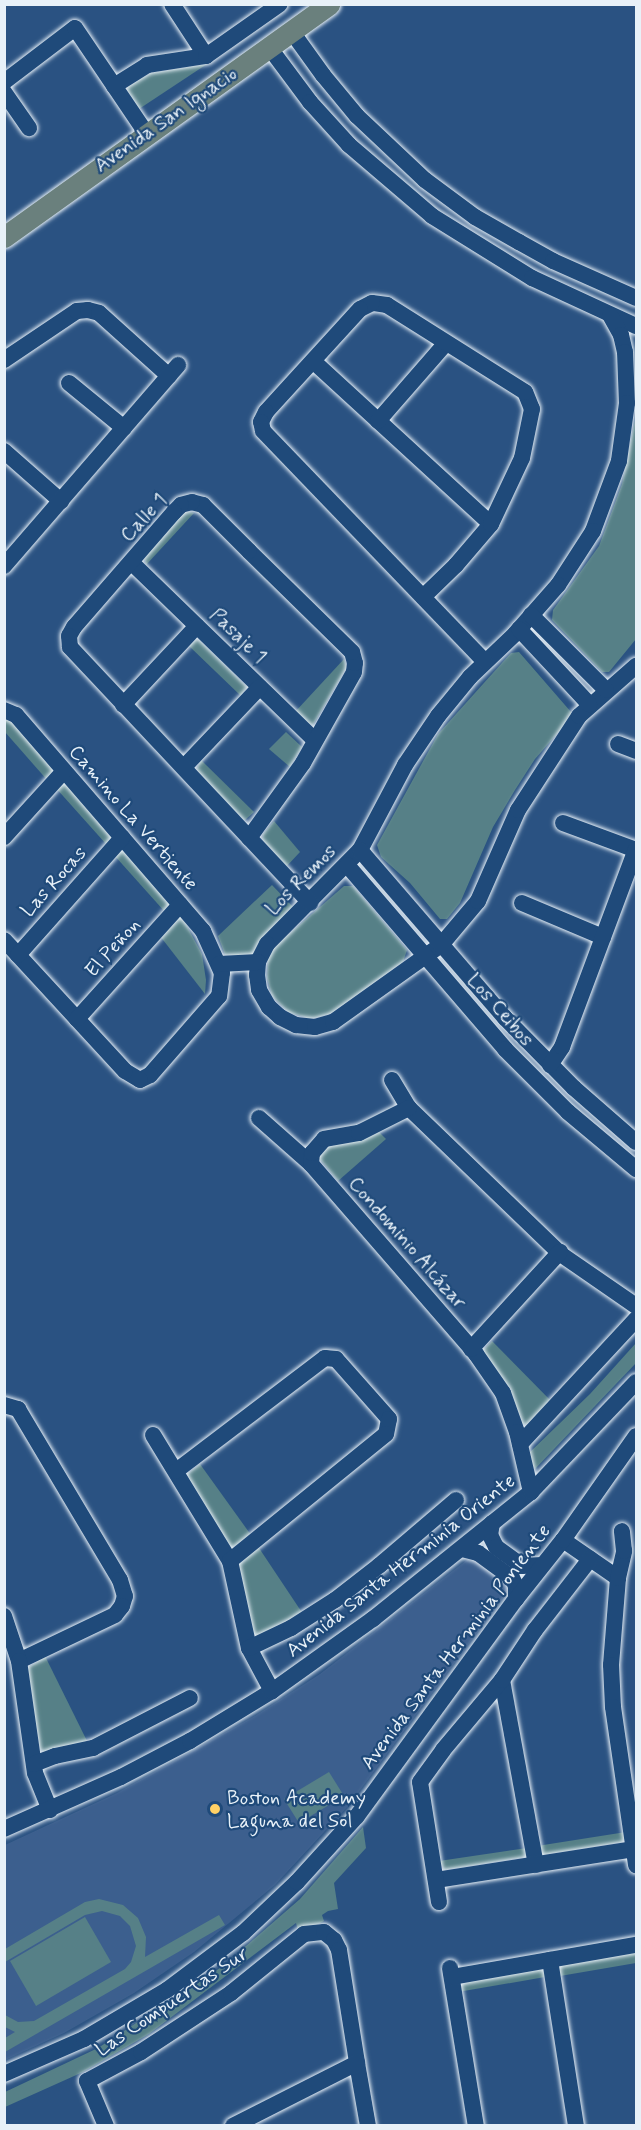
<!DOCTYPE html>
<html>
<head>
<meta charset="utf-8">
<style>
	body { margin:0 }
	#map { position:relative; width:641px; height:2130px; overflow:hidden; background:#2a5282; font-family:Mynerve,sans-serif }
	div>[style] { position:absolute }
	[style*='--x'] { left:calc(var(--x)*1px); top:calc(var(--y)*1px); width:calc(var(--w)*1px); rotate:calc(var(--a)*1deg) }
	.built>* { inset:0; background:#3c5f8e }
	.green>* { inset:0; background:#568087 }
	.roads { filter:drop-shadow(0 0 2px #e8f1f8) drop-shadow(0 0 2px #e8f1f8) }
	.minor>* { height:16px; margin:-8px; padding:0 8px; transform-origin:8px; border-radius:8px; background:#1f4a7a }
	.major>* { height:21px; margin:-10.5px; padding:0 10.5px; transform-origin:10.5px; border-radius:10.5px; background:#6a807d }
	.dots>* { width:16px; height:16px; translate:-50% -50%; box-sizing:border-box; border:3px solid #1f4a7a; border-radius:50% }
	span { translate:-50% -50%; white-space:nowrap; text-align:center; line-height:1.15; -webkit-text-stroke:4.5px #1f4a7a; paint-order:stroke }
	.street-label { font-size:20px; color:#e8f1f8 }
	.poi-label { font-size:20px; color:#e8f1f8 }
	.left { translate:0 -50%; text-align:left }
	.frame { position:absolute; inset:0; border:6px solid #e8f1f8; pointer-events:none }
</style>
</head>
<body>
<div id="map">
	<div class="built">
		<div style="clip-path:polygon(467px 1560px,475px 1561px,505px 1583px,508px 1589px,504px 1596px,349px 1805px,275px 1885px,194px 1952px,134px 1993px,64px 2033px,5px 2060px,5px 1845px,117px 1793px,255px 1716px,320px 1674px)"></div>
	</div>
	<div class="green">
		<div style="clip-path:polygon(207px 64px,139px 109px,127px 90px,128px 86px,151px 73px)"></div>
		<div style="clip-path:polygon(636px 415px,636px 639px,609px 672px,602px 672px,552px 620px,553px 610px,599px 546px,622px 484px)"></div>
		<div style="clip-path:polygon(185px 511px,194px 513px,146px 565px,144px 557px)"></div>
		<div style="clip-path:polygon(194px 639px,199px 640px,247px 687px,241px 696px,188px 645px)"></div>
		<div style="clip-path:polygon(519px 652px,571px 712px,571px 718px,535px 759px,515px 790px,493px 827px,460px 903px,447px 919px,440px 919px,410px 883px,381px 857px,377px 845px,438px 734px,511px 653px)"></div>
		<div style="clip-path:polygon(344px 659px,347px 667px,313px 725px,306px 724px,295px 712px)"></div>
		<div style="clip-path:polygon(4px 716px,9px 717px,54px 770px,48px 781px,5px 732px)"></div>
		<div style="clip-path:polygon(286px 732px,302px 747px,290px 767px,269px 749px)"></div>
		<div style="clip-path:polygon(201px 760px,254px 812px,245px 820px,241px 819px,196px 770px)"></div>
		<div style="clip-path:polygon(67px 780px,112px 839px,106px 844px,55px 787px)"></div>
		<div style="clip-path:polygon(274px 821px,300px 852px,285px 868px,262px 839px,263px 834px)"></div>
		<div style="clip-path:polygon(120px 848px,171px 902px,165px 912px,114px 855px)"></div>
		<div style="clip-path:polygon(272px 885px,294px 908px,252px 957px,225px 955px,218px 936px)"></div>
		<div style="clip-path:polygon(344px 886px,353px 886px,407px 950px,403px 962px,333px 1013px,311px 1019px,288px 1012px,272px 996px,267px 978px,268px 956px,274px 947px)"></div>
		<div style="clip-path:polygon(181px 915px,202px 954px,206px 980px,205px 994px,160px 936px)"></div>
		<div style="clip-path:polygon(379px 1132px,386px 1139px,338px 1181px,319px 1158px,323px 1147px)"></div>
		<div style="clip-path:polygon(492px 1341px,553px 1403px,530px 1425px,519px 1424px,483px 1350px)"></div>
		<div style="clip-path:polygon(636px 1343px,636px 1363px,535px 1469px,528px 1460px,528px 1454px,590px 1394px)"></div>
		<div style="clip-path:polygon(200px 1464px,251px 1535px,232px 1548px,224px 1546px,187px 1481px,187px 1474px)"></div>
		<div style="clip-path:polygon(257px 1545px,303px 1614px,256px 1638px,249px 1632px,235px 1562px)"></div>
		<div style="clip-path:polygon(45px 1656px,89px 1745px,44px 1752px,40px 1749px,26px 1669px)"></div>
		<div style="clip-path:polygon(329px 1772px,344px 1796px,299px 1823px,284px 1799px)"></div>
		<div style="clip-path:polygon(363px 1827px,366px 1848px,334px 1883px,338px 1909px,328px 1911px,322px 1915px,324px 1921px,299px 1934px,296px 1923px,149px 2034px,83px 2072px,5px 2107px,5px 2092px,98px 2048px,223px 1966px,300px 1899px)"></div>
		<div style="clip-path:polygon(626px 1832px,623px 1842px,542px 1855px,537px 1846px)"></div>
		<div style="clip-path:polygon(527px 1848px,525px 1857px,444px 1870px,439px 1861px)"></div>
		<div style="clip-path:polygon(99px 1899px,123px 1905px,138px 1918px,146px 1937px,145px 1957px,219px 1915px,225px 1925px,5px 2052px,5px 2038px,15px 2032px,5px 2027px,5px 2015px,18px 2022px,34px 2021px,125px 1969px,131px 1962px,136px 1946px,130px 1926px,120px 1916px,102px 1911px,85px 1915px,5px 1962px,5px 1949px,85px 1902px)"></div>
		<div style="clip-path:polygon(85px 1917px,111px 1962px,36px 2006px,10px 1961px)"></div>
		<div style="clip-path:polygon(636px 1952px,636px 1963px,560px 1976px,558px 1967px,564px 1963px)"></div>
		<div style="clip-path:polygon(540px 1967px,544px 1970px,545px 1977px,458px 1992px,462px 1979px)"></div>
	</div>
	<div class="roads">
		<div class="minor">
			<div style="--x:172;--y:4;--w:62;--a:56.8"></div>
			<div style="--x:292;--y:32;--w:53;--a:54.2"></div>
			<div style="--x:323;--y:75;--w:53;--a:50.3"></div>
			<div style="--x:357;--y:116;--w:93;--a:43.3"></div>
			<div style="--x:425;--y:180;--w:62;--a:36.5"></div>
			<div style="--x:475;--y:217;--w:51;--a:29.6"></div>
			<div style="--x:519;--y:242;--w:39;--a:29"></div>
			<div style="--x:553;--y:261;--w:91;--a:24"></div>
			<div style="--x:269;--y:47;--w:69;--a:53.3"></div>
			<div style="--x:310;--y:102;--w:58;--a:47.8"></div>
			<div style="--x:349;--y:145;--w:109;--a:40.5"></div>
			<div style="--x:432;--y:216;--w:118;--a:31.8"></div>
			<div style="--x:532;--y:278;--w:115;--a:24.8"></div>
			<div style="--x:4;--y:82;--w:89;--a:-37.3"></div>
			<div style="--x:75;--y:28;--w:127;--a:55.9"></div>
			<div style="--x:114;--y:86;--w:39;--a:-32"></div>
			<div style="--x:147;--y:65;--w:60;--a:-8.7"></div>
			<div style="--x:206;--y:56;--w:90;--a:-35.1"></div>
			<div style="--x:4;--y:92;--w:44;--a:55.2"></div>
			<div style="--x:610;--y:315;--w:23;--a:61"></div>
			<div style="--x:621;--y:335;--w:17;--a:77"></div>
			<div style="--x:625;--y:352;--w:51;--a:87.8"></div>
			<div style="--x:627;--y:403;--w:59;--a:97.9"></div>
			<div style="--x:619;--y:461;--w:75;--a:110.4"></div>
			<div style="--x:593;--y:531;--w:64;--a:122.9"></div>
			<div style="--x:558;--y:585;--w:65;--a:131.3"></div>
			<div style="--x:515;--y:634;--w:62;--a:136.3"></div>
			<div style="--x:470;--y:677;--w:50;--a:129.4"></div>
			<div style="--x:438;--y:716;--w:59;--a:124"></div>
			<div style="--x:405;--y:765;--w:96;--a:117.9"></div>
			<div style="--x:360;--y:850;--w:132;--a:134.7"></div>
			<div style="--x:267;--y:944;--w:20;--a:117"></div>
			<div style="--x:258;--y:962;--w:13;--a:94"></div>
			<div style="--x:257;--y:975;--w:15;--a:82"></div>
			<div style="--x:259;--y:990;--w:20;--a:60"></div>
			<div style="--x:269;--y:1007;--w:15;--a:42"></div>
			<div style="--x:280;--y:1017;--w:18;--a:27"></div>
			<div style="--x:296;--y:1025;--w:19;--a:6"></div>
			<div style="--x:315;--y:1027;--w:19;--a:-16"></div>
			<div style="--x:333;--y:1022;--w:133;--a:-35.5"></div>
			<div style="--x:441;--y:945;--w:57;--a:-49.9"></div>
			<div style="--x:478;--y:901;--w:99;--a:-66.3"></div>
			<div style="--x:518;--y:810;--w:112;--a:-57"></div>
			<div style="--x:579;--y:716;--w:76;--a:-41.3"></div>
			<div style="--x:4;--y:360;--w:88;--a:-33.9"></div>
			<div style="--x:77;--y:311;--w:11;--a:-5"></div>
			<div style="--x:88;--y:310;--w:11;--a:15"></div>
			<div style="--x:99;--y:313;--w:94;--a:42"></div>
			<div style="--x:313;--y:361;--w:241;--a:42.5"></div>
			<div style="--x:69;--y:383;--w:71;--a:39.3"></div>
			<div style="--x:378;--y:421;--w:103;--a:-48.9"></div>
			<div style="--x:4;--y:451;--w:76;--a:41.3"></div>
			<div style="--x:131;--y:562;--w:256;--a:44.1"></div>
			<div style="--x:4;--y:566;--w:266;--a:-49.1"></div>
			<div style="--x:423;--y:597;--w:46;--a:-44.1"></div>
			<div style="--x:456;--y:565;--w:54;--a:-49.5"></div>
			<div style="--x:491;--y:524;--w:73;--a:-64.8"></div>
			<div style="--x:522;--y:458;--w:50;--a:-78.5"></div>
			<div style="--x:532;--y:409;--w:18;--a:-112"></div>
			<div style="--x:525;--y:392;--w:163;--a:-147.8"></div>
			<div style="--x:387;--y:305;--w:15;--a:-172"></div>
			<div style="--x:372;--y:303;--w:13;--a:153"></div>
			<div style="--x:360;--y:309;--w:139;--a:132.4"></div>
			<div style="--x:266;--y:412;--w:11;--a:117"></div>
			<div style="--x:261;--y:422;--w:9;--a:77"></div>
			<div style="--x:263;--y:431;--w:320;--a:46.1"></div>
			<div style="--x:531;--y:615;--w:106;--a:45"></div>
			<div style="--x:519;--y:629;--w:103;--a:47"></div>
			<div style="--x:123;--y:705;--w:108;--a:-46.9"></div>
			<div style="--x:4;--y:710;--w:13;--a:23"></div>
			<div style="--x:16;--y:715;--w:286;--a:49.1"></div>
			<div style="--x:203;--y:931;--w:46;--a:65.7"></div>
			<div style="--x:222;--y:973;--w:23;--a:97"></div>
			<div style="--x:219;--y:996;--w:105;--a:131.1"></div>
			<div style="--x:150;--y:1075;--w:11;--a:153"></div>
			<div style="--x:140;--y:1080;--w:17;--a:-149"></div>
			<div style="--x:125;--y:1071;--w:178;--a:-132.7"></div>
			<div style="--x:618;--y:744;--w:19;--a:21"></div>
			<div style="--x:184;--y:767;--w:110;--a:-46.5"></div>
			<div style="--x:563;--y:823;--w:78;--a:20.3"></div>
			<div style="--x:4;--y:837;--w:89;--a:-47.7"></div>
			<div style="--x:249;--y:838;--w:92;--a:-54.2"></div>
			<div style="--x:303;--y:763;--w:104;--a:-60.7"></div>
			<div style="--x:354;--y:672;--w:9;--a:-84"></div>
			<div style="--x:355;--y:663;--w:11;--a:-105"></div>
			<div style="--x:352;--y:652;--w:144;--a:-135.6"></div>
			<div style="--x:249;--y:551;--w:65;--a:-135"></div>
			<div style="--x:203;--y:505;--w:11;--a:-165"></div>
			<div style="--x:192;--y:502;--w:11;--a:165"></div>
			<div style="--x:181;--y:505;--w:10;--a:135"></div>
			<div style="--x:174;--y:512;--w:152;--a:131"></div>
			<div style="--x:74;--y:627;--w:10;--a:119"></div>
			<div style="--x:69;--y:636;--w:11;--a:85"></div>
			<div style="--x:70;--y:647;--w:351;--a:46.8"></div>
			<div style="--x:360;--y:850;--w:222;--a:49.2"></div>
			<div style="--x:505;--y:1018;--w:98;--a:45.4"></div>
			<div style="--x:574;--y:1088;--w:82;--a:41.1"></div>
			<div style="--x:347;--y:865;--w:243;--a:49.3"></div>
			<div style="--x:505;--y:1049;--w:89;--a:45"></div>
			<div style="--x:568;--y:1112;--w:89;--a:40"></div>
			<div style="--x:522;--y:903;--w:88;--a:22.8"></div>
			<div style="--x:18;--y:955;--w:157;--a:-48.4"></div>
			<div style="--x:219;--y:964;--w:39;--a:-3"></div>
			<div style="--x:77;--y:1019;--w:154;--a:-47.9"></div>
			<div style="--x:550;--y:1065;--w:22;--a:-56"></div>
			<div style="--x:562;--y:1047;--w:211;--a:-69.5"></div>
			<div style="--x:392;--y:1080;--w:33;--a:59"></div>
			<div style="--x:409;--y:1108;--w:212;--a:43.9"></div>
			<div style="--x:562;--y:1255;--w:90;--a:34.6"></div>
			<div style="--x:259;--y:1118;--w:69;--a:41.5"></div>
			<div style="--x:311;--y:1164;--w:252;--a:49"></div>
			<div style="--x:476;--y:1354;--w:47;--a:55.3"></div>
			<div style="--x:503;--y:1393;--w:41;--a:70.3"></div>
			<div style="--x:517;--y:1432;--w:62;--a:76.9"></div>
			<div style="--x:311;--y:1164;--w:11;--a:-85"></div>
			<div style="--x:312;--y:1153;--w:18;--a:-49"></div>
			<div style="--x:324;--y:1139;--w:36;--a:-10"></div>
			<div style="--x:359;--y:1133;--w:56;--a:-26.6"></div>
			<div style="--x:471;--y:1349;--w:132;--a:-47.5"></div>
			<div style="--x:4;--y:1405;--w:15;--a:16"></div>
			<div style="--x:18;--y:1409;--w:199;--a:59.2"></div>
			<div style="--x:120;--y:1580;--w:17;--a:73"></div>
			<div style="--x:125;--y:1596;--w:10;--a:107"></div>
			<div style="--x:122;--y:1606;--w:11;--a:128"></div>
			<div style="--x:115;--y:1615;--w:106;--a:154.4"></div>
			<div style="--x:153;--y:1435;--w:148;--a:58.6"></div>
			<div style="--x:230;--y:1561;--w:89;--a:77.7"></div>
			<div style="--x:249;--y:1648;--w:49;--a:61.9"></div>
			<div style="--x:520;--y:1444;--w:171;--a:-47.1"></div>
			<div style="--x:176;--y:1471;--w:187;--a:-37.2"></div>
			<div style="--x:325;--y:1358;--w:11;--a:5"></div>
			<div style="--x:336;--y:1359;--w:80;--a:48.5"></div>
			<div style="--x:389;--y:1419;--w:15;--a:101"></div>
			<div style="--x:386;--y:1434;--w:201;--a:140.9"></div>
			<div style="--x:492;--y:1523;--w:12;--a:99"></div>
			<div style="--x:490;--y:1535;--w:13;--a:63"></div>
			<div style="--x:496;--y:1547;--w:32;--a:36"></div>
			<div style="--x:522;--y:1566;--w:20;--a:-3"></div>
			<div style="--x:563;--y:1540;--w:67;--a:34.6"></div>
			<div style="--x:618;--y:1578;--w:87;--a:94.6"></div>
			<div style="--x:611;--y:1665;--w:42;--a:87.3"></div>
			<div style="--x:613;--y:1707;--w:160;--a:81.7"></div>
			<div style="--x:462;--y:1549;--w:16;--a:14"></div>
			<div style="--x:478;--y:1553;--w:42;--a:36.3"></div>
			<div style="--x:512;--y:1578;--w:9;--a:63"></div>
			<div style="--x:516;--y:1586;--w:13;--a:90"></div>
			<div style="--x:618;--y:1578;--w:28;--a:-77"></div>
			<div style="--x:624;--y:1551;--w:20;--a:-96"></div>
			<div style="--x:4;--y:1616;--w:47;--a:71.6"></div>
			<div style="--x:19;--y:1661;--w:113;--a:81.9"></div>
			<div style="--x:35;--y:1773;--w:40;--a:68"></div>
			<div style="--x:249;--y:1648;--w:47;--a:-25.5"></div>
			<div style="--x:291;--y:1628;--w:52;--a:-32.5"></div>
			<div style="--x:335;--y:1600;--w:57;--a:-37.9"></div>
			<div style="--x:380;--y:1565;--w:100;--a:-40.5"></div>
			<div style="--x:502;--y:1680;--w:188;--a:79.6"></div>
			<div style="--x:34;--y:1764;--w:22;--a:-21"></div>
			<div style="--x:55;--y:1756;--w:39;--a:-12"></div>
			<div style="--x:93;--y:1748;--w:109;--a:-27.3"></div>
			<div style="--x:4;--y:1829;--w:128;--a:-24"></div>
			<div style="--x:121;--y:1777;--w:78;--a:-27.6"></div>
			<div style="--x:190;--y:1741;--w:96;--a:-31.4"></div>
			<div style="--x:272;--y:1691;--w:124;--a:-35.5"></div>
			<div style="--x:373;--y:1619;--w:203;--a:-38.8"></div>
			<div style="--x:531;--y:1492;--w:152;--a:-46.3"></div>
			<div style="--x:436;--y:1880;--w:199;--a:-8.9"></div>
			<div style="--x:439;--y:1902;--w:121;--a:-99"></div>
			<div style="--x:420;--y:1782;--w:39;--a:-54"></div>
			<div style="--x:443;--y:1750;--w:92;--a:-49.9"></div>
			<div style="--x:502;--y:1680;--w:60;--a:-56.6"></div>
			<div style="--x:535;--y:1630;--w:90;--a:-52.2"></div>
			<div style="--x:550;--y:1960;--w:168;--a:81.1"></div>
			<div style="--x:450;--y:1968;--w:160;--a:80.7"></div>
			<div style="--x:452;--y:1977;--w:187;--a:-9.9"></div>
			<div style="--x:357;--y:2063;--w:64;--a:80.1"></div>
			<div style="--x:4;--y:2074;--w:87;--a:-23.6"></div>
			<div style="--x:84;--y:2039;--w:96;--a:-30.6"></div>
			<div style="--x:167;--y:1990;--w:95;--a:-36.9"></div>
			<div style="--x:243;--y:1933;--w:74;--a:-43.4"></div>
			<div style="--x:297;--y:1882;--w:89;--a:-47.7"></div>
			<div style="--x:357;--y:1816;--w:269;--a:-53.8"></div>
			<div style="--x:516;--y:1599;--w:75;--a:-51.5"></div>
			<div style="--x:563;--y:1540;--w:127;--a:-54.9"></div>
			<div style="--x:106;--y:2126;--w:49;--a:-112.9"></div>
			<div style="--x:87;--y:2081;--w:61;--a:-28.2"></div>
			<div style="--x:141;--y:2052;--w:108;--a:-33.2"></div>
			<div style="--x:231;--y:1993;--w:94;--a:-38.9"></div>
			<div style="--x:304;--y:1934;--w:20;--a:-6"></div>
			<div style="--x:324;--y:1932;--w:13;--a:39"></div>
			<div style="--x:334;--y:1940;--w:11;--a:63"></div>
			<div style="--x:339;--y:1950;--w:114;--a:80.9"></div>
			<div style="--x:357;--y:2063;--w:139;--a:153.1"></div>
		</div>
		<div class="major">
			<div style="--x:4;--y:237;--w:400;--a:-35.6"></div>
		</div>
	</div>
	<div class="dots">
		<div style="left:215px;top:1809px;background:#ffd166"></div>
	</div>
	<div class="street-label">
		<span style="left:166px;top:120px;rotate:-35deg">Avenida San Ignacio</span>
		<span style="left:144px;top:518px;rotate:-47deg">Calle 1</span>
		<span style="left:238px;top:636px;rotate:44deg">Pasaje 1</span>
		<span style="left:133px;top:818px;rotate:49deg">Camino La Vertiente</span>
		<span style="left:301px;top:880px;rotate:-45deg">Los Remos</span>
		<span style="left:54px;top:882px;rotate:-48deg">Las Rocas</span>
		<span style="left:113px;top:948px;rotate:-48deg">El Peñon</span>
		<span style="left:500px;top:1010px;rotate:49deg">Los Ceibos</span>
		<span style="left:407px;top:1243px;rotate:49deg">Condominio Alcázar</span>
		<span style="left:401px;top:1566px;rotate:-38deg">Avenida Santa Herminia Oriente</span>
		<span style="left:456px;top:1647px;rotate:-53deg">Avenida Santa Herminia Poniente</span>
		<span style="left:172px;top:2002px;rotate:-34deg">Las Compuertas Sur</span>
	</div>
	<div class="poi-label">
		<span class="left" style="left:227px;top:1810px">Boston Academy<br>Laguna del Sol</span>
	</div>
	<div class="frame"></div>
</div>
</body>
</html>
